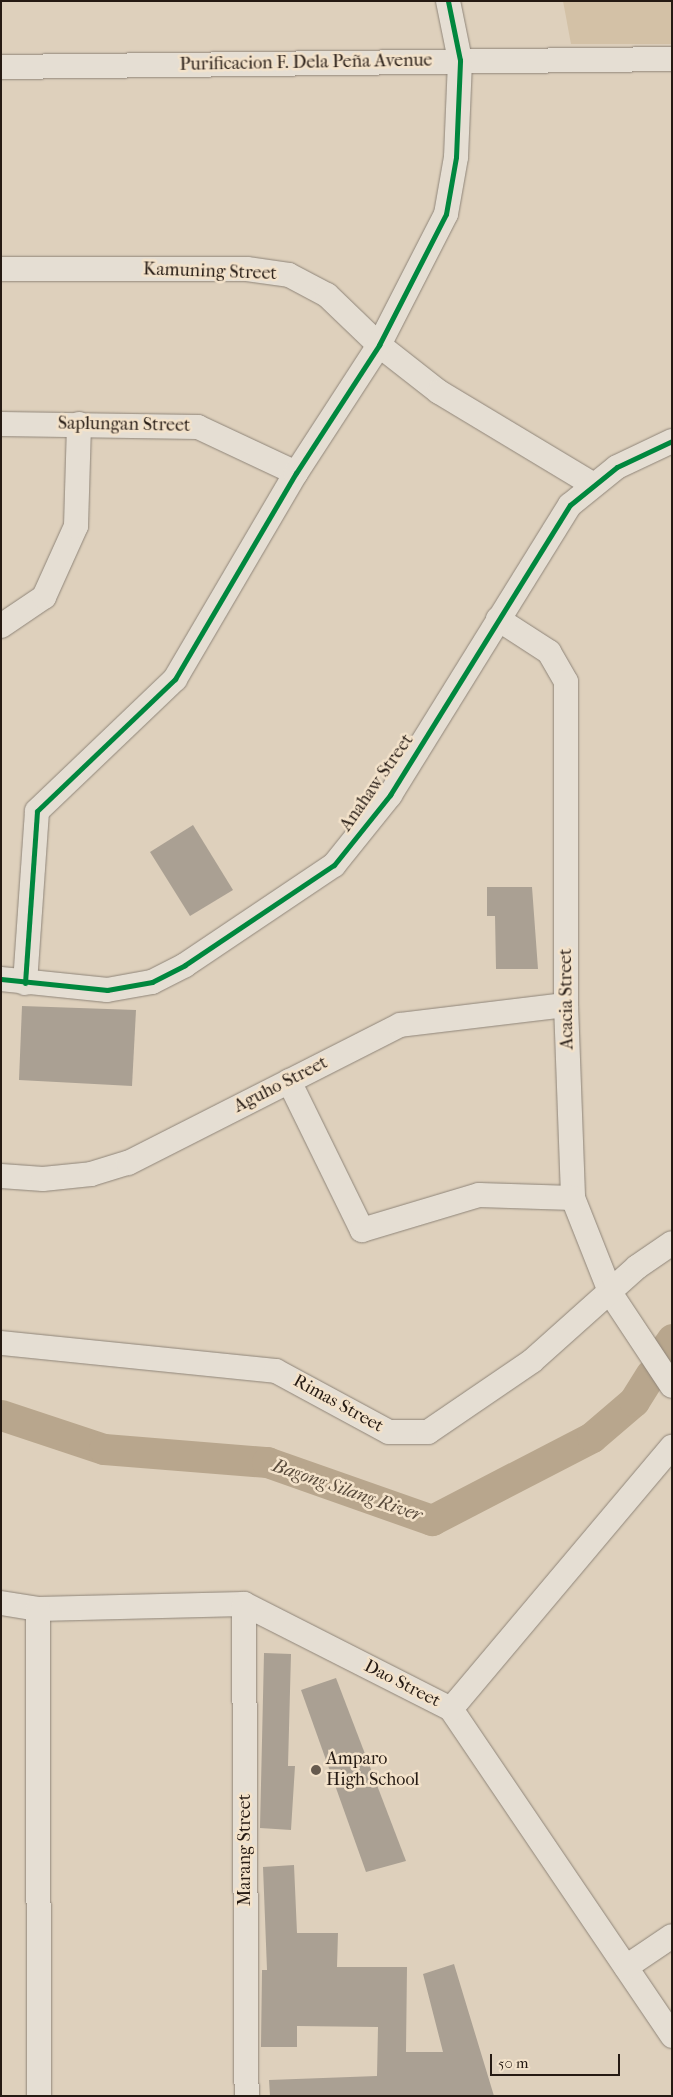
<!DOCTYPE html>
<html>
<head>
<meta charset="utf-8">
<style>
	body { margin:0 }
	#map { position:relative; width:673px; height:2097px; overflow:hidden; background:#ded0bc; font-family:"IM FELL French Canon",serif }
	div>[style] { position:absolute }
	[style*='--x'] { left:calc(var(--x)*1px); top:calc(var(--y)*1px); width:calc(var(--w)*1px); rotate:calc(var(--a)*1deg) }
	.green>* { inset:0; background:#d3c1a6 }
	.river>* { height:31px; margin:-15.5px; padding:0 15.5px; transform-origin:15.5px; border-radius:15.5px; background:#b8a68d }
	.building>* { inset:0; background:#aaa093 }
	.roads { filter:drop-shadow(0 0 1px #8f8579) drop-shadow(0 0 1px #8f8579) }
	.minor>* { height:24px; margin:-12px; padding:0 12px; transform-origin:12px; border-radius:12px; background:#e5ded3 }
	.cycleway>* { height:5px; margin:-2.5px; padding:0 2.5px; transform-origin:2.5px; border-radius:2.5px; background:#00873e }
	.dots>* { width:14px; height:14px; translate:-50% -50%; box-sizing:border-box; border:2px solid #f3e2ca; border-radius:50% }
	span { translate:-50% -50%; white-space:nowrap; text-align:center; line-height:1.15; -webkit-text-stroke:5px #f3e2ca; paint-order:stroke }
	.street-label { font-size:18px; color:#251a13 }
	.poi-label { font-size:18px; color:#251a13 }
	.left { translate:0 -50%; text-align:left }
	.water-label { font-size:19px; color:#594b3c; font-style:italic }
	.frame { position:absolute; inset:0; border:2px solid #251a13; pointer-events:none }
	.scale { position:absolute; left:490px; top:2054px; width:130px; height:22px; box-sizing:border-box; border:2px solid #251a13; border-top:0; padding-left:6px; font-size:15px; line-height:18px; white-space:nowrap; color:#251a13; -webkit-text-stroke:4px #f3e2ca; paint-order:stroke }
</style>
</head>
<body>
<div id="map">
	<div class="green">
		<div style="clip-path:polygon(563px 1px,672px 1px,672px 44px,571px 44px)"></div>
	</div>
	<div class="river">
		<div style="--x:663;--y:1352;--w:16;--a:-55"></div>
		<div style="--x:1;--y:1415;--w:108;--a:18.3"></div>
		<div style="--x:104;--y:1449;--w:164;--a:4.6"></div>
		<div style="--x:267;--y:1462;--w:175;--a:19.4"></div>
		<div style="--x:432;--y:1520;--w:180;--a:-27.4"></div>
		<div style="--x:592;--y:1437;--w:55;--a:-40.6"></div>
		<div style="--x:634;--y:1401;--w:31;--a:-58"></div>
	</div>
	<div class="building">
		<div style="clip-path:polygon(193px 825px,233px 890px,190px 916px,150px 852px)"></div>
		<div style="clip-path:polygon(487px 887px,532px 887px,538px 969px,496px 969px,495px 916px,487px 916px)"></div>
		<div style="clip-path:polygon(22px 1006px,136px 1010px,132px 1086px,19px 1080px)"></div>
		<div style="clip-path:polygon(264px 1653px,291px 1654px,288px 1766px,295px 1766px,291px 1830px,260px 1828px)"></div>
		<div style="clip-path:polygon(336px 1678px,406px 1861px,366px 1872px,301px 1690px)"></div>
		<div style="clip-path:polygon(294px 1865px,297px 1933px,338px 1933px,337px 1967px,407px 1967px,406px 2052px,443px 2052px,423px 1974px,454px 1964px,494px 2096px,270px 2096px,269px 2080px,377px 2076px,378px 2027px,297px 2026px,297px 2047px,261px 2047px,262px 1970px,267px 1970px,263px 1867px)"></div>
	</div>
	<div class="roads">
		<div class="minor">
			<div style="--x:1;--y:67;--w:671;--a:-0.68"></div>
			<div style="--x:1;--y:269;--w:246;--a:0"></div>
			<div style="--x:247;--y:269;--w:42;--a:8.1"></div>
			<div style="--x:289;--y:275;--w:43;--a:27.8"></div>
			<div style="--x:327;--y:295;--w:72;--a:43.9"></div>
			<div style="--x:379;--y:345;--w:76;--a:38.1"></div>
			<div style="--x:439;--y:392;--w:179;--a:31"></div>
			<div style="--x:1;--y:424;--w:197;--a:0.9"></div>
			<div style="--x:198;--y:427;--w:108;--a:25.1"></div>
			<div style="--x:498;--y:619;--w:61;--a:32.9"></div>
			<div style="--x:549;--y:652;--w:34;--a:60"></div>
			<div style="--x:566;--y:682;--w:323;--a:90"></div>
			<div style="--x:566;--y:1005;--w:193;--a:87.9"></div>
			<div style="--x:573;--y:1198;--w:103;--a:68.4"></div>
			<div style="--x:611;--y:1294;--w:110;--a:56.5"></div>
			<div style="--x:1;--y:626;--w:52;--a:-34"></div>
			<div style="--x:44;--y:597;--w:78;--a:-65.7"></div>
			<div style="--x:76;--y:526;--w:102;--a:-88.3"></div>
			<div style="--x:1;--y:979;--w:107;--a:5.9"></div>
			<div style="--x:107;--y:990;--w:46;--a:-10.1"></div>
			<div style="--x:152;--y:982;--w:37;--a:-27"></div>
			<div style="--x:185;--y:965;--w:179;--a:-33.9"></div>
			<div style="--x:334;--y:865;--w:90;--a:-51.3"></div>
			<div style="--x:390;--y:795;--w:341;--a:-58.2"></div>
			<div style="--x:570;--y:505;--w:60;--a:-39"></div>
			<div style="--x:617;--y:467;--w:61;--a:-25.3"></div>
			<div style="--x:25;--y:983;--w:172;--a:-86"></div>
			<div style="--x:37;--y:811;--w:191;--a:-43.7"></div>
			<div style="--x:175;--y:679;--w:239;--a:-59.6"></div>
			<div style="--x:296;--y:473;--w:153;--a:-57"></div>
			<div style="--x:379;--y:345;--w:147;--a:-62.9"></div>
			<div style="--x:446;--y:214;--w:58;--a:-80"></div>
			<div style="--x:456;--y:157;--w:97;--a:-87.6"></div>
			<div style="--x:460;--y:60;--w:60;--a:-101.5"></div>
			<div style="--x:289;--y:1081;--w:166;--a:63.9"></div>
			<div style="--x:362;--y:1230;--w:122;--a:-16.7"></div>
			<div style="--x:479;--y:1195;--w:94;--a:1.8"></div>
			<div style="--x:1;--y:1176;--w:42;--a:4.1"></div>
			<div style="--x:43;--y:1179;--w:48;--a:-5.9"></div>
			<div style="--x:91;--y:1174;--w:39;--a:-17"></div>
			<div style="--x:128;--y:1163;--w:305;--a:-26.9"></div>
			<div style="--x:400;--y:1025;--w:167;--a:-6.9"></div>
			<div style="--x:1;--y:1343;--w:276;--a:5.8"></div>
			<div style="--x:276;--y:1371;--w:128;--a:28.4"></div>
			<div style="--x:389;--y:1432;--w:39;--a:0"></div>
			<div style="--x:428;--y:1432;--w:126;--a:-34.3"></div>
			<div style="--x:532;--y:1361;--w:141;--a:-41.8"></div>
			<div style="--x:637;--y:1267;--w:42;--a:-34.4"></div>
			<div style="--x:1;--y:1603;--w:37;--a:9"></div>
			<div style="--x:38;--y:1609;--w:206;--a:-1.4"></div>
			<div style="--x:244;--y:1604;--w:232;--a:26.9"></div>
			<div style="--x:451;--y:1709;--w:395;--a:55.9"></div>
			<div style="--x:244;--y:1604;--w:492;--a:89.7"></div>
			<div style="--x:38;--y:1609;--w:487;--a:89.9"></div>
			<div style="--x:451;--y:1709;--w:343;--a:-49.9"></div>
			<div style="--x:626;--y:1967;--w:55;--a:-34"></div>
		</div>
	</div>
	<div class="cycleway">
		<div style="--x:1;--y:979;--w:107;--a:5.9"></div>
		<div style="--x:107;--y:990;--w:46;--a:-10.1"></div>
		<div style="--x:152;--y:982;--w:37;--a:-27"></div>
		<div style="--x:185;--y:965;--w:179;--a:-33.9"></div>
		<div style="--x:334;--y:865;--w:90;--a:-51.3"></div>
		<div style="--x:390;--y:795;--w:341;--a:-58.2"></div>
		<div style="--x:570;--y:505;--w:60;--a:-39"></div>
		<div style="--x:617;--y:467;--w:61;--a:-25.3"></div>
		<div style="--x:25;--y:983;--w:172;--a:-86"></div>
		<div style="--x:37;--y:811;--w:191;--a:-43.7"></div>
		<div style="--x:175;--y:679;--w:239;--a:-59.6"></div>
		<div style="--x:296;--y:473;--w:153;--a:-57"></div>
		<div style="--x:379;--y:345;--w:147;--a:-62.9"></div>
		<div style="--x:446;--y:214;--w:58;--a:-80"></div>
		<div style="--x:456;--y:157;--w:97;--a:-87.6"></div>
		<div style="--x:460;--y:60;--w:60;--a:-101.5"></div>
	</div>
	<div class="dots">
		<div style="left:316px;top:1770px;background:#665a4e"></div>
	</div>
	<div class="street-label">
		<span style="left:306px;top:63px;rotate:-1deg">Purificacion F. Dela Peña Avenue</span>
		<span style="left:210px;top:272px;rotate:2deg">Kamuning Street</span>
		<span style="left:124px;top:425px;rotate:1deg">Saplungan Street</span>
		<span style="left:377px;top:783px;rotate:-55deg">Anahaw Street</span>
		<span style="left:567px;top:999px;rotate:-91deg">Acacia Street</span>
		<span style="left:281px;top:1085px;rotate:-27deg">Aguho Street</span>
		<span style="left:338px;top:1404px;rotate:29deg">Rimas Street</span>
		<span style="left:402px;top:1684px;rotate:27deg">Dao Street</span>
		<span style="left:245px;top:1850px;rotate:-90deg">Marang Street</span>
	</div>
	<div class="poi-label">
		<span class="left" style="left:326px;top:1770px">Amparo<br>High School</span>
	</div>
	<div class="water-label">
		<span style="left:347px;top:1491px;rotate:19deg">Bagong Silang River</span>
	</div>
	<div class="frame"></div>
	<div class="scale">50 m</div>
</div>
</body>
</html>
